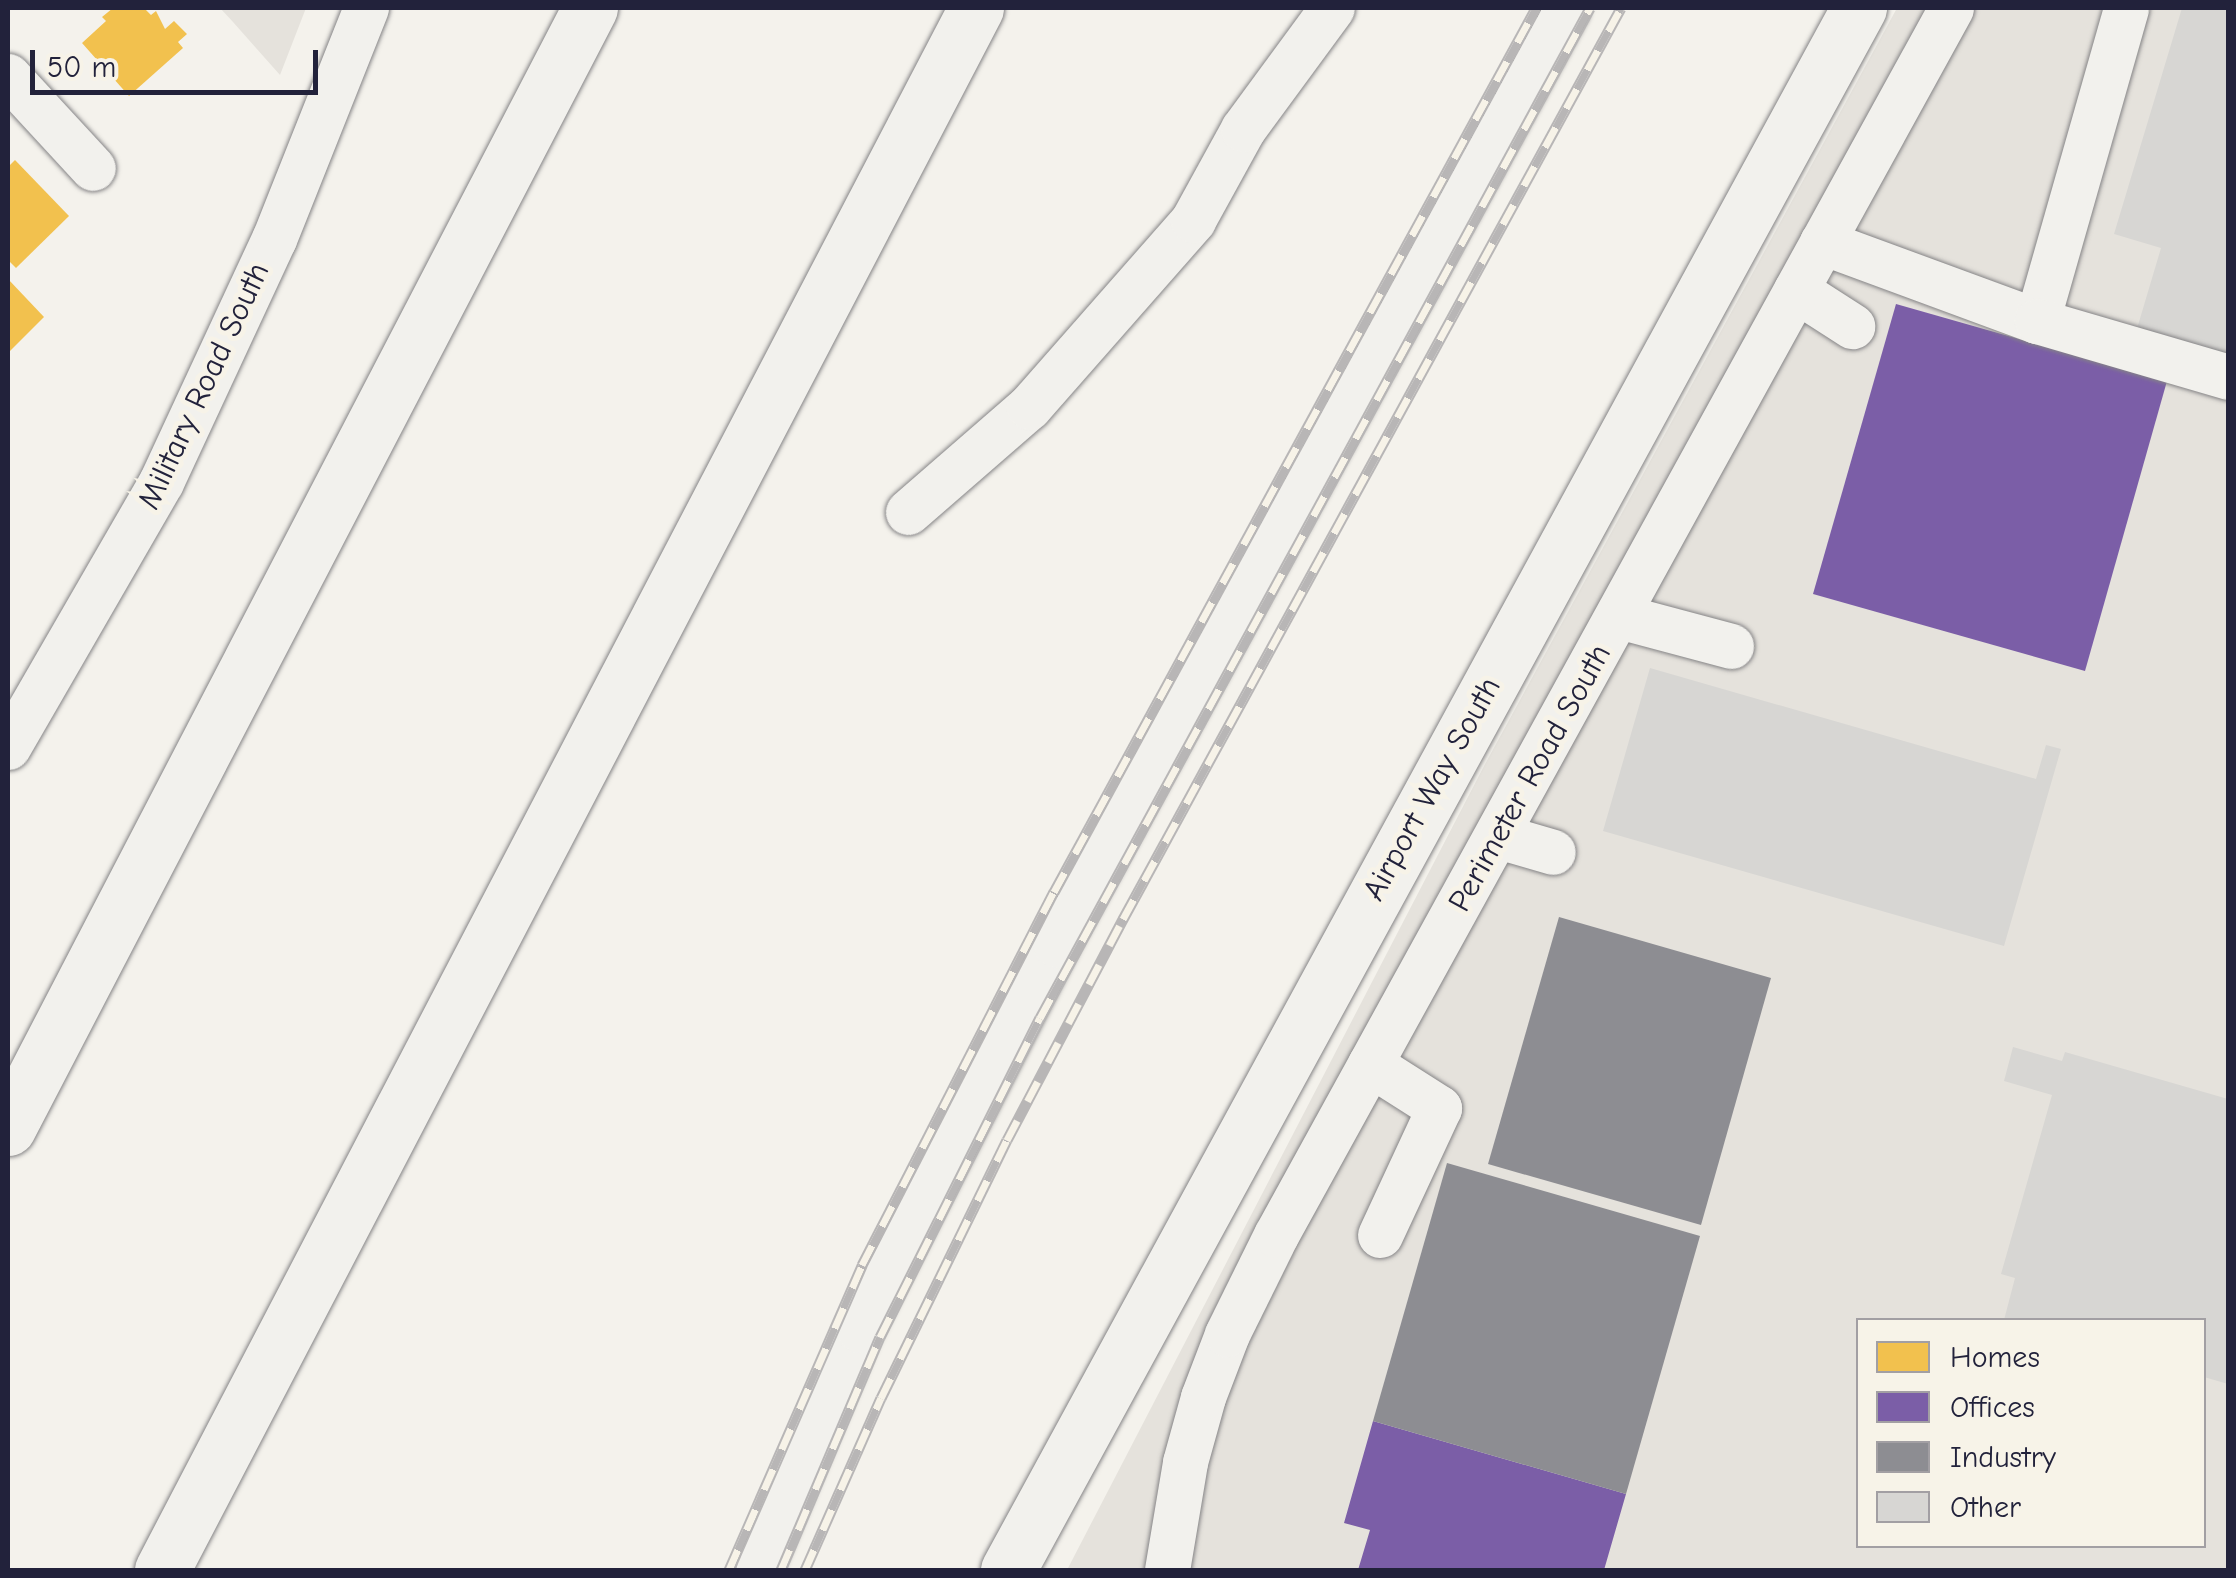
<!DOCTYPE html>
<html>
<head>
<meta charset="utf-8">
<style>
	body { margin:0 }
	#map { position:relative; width:2236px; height:1578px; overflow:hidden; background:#f4f2ec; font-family:"Comic Neue",sans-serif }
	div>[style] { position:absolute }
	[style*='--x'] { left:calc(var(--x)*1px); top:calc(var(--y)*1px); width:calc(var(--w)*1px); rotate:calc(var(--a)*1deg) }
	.built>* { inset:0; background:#e5e2dc }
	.homes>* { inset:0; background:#f2c14e }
	.offices>* { inset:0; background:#7b5ea7 }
	.industry>* { inset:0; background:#8d8d92 }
	.building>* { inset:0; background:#d7d6d3 }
	.roads { filter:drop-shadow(0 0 2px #858486) drop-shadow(0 0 2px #858486) }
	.minor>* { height:45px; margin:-22.5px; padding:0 22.5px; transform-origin:22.5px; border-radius:22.5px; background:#f2f1ed }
	.major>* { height:55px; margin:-27.5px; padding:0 27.5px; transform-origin:27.5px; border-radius:27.5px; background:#f2f1ed }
	.highway>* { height:55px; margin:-27.5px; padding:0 27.5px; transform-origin:27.5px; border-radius:27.5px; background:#f2f1ed }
	.rail>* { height:11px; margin-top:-5.5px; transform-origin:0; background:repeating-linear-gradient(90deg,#f7f3e8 0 22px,#b8b6b6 0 44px); box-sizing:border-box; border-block:2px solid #b8b6b6 }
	span { translate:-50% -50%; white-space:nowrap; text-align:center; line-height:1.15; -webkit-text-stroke:10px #f7f3e8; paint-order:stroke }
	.street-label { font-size:32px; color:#22223b }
	.frame { position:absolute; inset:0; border:10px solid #22223b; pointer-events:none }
	.legend { position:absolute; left:1856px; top:1318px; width:350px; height:230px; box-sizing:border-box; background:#f7f3e8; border:2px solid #a29fa3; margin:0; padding:12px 18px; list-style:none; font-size:30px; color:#22223b }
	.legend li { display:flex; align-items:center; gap:20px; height:50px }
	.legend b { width:50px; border:2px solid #a29fa3 }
	.scale { position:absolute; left:30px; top:50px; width:288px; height:45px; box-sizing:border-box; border:5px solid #22223b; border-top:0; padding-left:12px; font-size:30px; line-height:35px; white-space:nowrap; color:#22223b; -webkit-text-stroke:8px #f7f3e8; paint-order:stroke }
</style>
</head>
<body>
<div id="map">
	<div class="built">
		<div style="clip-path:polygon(220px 8px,306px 8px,280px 75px,233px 22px)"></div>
		<div style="clip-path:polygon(evenodd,1897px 8px,2228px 8px,2228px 1570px,1067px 1570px,1484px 766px,1897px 8px,1858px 1320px,2204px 1320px,2204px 1546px,1858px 1546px,1858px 1320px)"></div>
	</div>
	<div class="homes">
		<div style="clip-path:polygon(113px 8px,144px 8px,151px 15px,156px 11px,165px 29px,174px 21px,187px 34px,178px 42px,183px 48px,129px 96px,82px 43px,106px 21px,102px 17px)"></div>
		<div style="clip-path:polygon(15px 160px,69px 216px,16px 268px,8px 260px,8px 167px)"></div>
		<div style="clip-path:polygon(8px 279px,44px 317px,8px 353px)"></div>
	</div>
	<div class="offices">
		<div style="clip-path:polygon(1896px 304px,2167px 381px,2085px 671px,1813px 594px)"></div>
		<div style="clip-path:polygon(1373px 1421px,1626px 1494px,1604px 1570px,1358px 1570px,1370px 1530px,1344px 1523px)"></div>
	</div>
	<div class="industry">
		<div style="clip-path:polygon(1559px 917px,1771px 978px,1701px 1225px,1488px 1164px)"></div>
		<div style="clip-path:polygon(1447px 1163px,1700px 1236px,1626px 1494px,1373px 1421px)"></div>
	</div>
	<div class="building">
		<div style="clip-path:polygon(2182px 8px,2228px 8px,2228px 360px,2136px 332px,2161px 248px,2114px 234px)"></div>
		<div style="clip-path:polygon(1650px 668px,2036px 779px,2046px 745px,2061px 749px,2004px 946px,1603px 831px)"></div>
		<div style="clip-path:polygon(2013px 1047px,2062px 1061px,2065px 1052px,2228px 1099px,2228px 1384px,2204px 1377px,2204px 1320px,2004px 1320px,2015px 1278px,2001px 1274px,2052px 1095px,2004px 1081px)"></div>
	</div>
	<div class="roads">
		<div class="minor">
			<div style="--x:8;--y:76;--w:125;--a:47.3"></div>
			<div style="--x:1822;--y:242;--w:229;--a:20.2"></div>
			<div style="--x:2037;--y:321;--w:325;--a:-74.1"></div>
			<div style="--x:1796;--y:290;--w:67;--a:32.7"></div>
			<div style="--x:2037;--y:321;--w:199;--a:16.3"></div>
			<div style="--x:908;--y:512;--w:160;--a:-41"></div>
			<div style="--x:1029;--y:407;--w:249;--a:-48.7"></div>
			<div style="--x:1193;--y:220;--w:104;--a:-61.2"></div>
			<div style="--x:1243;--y:129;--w:150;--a:-53.7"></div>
			<div style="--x:1619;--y:616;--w:116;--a:15"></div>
			<div style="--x:8;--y:747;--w:306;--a:-60"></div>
			<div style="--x:161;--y:482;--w:268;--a:-65.1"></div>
			<div style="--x:274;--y:239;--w:249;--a:-68.3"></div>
			<div style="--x:1498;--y:836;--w:57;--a:16.2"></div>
			<div style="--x:1370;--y:1064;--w:82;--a:32.5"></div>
			<div style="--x:1439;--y:1108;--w:140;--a:114.9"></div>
			<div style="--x:758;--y:1570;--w:260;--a:-67.2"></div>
			<div style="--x:859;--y:1330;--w:432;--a:-62.9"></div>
			<div style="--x:1056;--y:945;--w:1067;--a:-61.39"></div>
			<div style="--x:1167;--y:1570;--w:109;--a:-80.5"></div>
			<div style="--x:1185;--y:1462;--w:67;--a:-74.5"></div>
			<div style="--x:1203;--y:1397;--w:67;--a:-69.1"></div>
			<div style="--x:1227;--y:1334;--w:110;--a:-63.7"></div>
			<div style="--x:1276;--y:1235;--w:1400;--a:-61.18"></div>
		</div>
		<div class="major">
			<div style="--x:1008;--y:1570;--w:1779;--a:-61.42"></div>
		</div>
		<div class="highway">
			<div style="--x:8;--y:1128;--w:1262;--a:-62.54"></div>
			<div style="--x:162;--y:1570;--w:1761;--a:-62.47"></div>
		</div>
	</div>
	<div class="rail">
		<div style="--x:729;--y:1570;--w:333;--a:-66.4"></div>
		<div style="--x:862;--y:1265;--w:420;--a:-62.8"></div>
		<div style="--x:1054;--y:892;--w:1007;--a:-61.4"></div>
		<div style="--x:781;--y:1570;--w:253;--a:-67"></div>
		<div style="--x:880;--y:1337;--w:357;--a:-63.4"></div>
		<div style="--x:1040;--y:1018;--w:1150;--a:-61.43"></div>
		<div style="--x:805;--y:1570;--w:188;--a:-66.2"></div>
		<div style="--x:881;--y:1398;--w:287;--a:-64"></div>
		<div style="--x:1007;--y:1140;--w:250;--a:-62.3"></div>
		<div style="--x:1123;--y:919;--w:1038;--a:-61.34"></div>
	</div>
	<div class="street-label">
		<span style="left:204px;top:386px;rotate:-65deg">Military Road South</span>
		<span style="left:1530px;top:778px;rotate:-61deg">Perimeter Road South</span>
		<span style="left:1432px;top:789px;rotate:-61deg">Airport Way South</span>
	</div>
	<div class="frame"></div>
	<ul class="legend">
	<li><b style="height:28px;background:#f2c14e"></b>Homes</li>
	<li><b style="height:28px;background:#7b5ea7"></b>Offices</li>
	<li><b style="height:28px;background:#8d8d92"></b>Industry</li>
	<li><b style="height:28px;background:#d7d6d3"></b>Other</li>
	</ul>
	<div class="scale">50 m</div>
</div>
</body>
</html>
